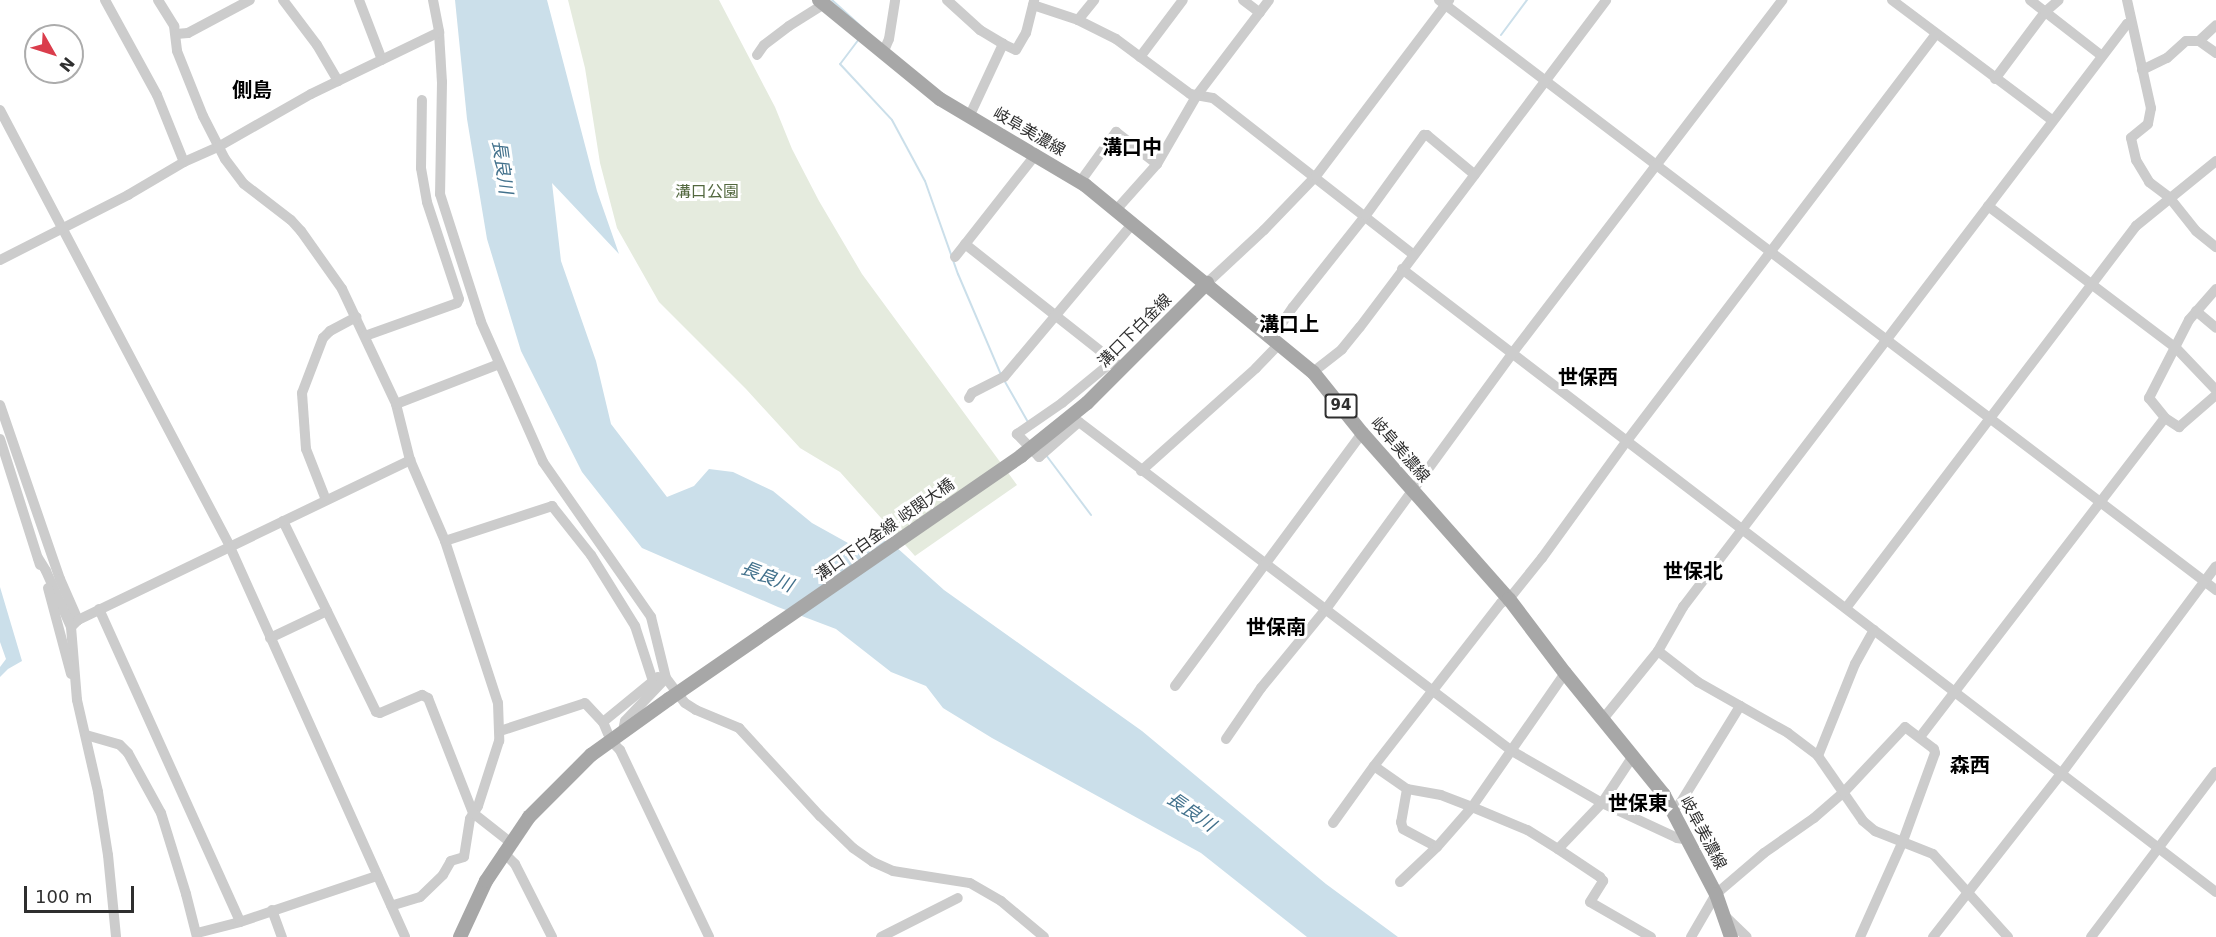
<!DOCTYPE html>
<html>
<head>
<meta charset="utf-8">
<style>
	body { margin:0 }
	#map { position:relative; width:2216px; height:937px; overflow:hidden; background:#fff; font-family:"DejaVu Sans","Noto Sans JP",sans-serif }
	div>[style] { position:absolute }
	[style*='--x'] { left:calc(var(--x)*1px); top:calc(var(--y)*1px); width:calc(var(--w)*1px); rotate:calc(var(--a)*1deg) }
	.green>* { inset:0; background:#e5ebde }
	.water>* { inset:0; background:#cbdfea }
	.stream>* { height:2px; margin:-1px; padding:0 1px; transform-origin:1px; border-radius:1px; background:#cbdfea }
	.minor>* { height:10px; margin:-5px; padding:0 5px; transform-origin:5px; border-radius:5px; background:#ccc }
	.major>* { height:14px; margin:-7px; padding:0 7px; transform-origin:7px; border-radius:7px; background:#a7a7a7 }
	.major-bridge>* { height:14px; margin:-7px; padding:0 7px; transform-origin:7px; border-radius:7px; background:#a7a7a7 }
	span { translate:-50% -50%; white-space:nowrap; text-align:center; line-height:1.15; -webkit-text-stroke:6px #fff; paint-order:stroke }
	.shield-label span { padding:2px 4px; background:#fff; border:2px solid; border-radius:4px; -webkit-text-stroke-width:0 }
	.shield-label { font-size:15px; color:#2f2f2f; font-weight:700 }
	.street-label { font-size:16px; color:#2f2f2f }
	.park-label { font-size:16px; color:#53683f }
	.water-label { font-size:18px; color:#42718c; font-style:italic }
	.quarter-label { font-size:20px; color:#000; font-weight:700 }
	.north { position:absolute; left:24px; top:24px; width:60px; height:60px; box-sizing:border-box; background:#fff; border:2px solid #acacac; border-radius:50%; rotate:129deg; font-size:16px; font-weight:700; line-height:24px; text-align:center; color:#2f2f2f }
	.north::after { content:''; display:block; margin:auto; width:21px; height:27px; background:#da3d4c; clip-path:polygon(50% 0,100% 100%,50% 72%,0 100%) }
	.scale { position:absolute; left:24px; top:886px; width:110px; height:27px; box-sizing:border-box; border:3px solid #2f2f2f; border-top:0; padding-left:8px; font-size:18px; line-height:21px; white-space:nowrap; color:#2f2f2f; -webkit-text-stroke:4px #fff; paint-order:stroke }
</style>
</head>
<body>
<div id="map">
	<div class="green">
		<div style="clip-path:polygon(568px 0,719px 0,775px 107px,792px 149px,819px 201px,862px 274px,1017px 485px,915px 556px,840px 472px,800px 448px,746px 389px,659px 302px,617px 228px,600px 163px,585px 68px)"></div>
	</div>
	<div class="water">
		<div style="clip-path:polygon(455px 0,547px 0,597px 191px,619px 254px,552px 183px,561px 261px,596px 361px,611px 424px,667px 497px,694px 486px,709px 469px,733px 472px,773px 491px,812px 523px,866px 553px,868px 532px,895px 546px,944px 590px,1142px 731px,1326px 884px,1398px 937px,1307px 937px,1201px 853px,992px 738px,943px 708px,926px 686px,891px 672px,836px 629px,778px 607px,642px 548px,582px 472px,521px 351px,487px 239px,467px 119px)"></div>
		<div style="clip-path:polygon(0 587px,22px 661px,8px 669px,0 677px,0 667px,6px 659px,0 642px)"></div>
	</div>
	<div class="stream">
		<div style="--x:832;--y:0;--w:43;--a:42.2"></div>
		<div style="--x:1501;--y:35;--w:44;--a:-53.4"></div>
		<div style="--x:859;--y:39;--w:31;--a:127"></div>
		<div style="--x:840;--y:64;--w:76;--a:47.1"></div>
		<div style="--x:892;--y:120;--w:69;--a:61.6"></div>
		<div style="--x:925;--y:181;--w:99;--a:70.5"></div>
		<div style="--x:958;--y:274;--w:110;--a:66.9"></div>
		<div style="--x:1004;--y:380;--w:48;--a:60.3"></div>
		<div style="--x:1046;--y:455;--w:75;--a:53.1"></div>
	</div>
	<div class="minor">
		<div style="--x:105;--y:0;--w:108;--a:61.3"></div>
		<div style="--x:157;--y:95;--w:72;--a:68.1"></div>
		<div style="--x:158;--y:0;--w:31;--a:58"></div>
		<div style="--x:174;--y:26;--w:25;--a:83"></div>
		<div style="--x:177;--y:51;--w:70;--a:68.2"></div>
		<div style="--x:203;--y:116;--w:48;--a:62.9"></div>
		<div style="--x:225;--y:159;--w:31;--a:53"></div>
		<div style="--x:244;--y:184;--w:59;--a:37.5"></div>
		<div style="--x:291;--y:220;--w:15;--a:48"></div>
		<div style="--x:301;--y:231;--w:71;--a:54.7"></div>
		<div style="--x:342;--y:289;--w:127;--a:64.8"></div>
		<div style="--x:396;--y:404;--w:58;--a:76"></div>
		<div style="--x:410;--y:460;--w:88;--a:66.6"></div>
		<div style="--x:445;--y:541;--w:170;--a:71.9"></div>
		<div style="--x:498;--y:703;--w:38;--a:88"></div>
		<div style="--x:499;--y:741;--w:68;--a:107.9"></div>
		<div style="--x:478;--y:806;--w:15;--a:122"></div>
		<div style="--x:470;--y:819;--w:38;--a:99"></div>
		<div style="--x:464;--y:857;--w:14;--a:163"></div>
		<div style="--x:451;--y:861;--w:16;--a:120"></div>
		<div style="--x:443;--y:875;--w:32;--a:136"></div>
		<div style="--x:420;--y:897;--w:30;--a:163"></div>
		<div style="--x:283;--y:0;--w:56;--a:52.9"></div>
		<div style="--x:317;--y:45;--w:42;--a:59.7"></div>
		<div style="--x:359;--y:0;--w:64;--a:69"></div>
		<div style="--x:433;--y:0;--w:33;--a:79"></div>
		<div style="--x:439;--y:32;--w:50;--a:86.6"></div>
		<div style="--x:442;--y:82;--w:112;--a:91"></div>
		<div style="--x:440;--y:194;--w:134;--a:72.2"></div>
		<div style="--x:481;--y:322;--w:153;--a:66.1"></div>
		<div style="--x:543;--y:462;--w:189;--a:55.1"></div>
		<div style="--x:651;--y:617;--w:63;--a:76.2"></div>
		<div style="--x:666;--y:678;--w:31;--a:53"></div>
		<div style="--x:685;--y:703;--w:13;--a:32"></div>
		<div style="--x:696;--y:710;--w:47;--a:22.7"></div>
		<div style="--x:739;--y:728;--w:120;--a:47.4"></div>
		<div style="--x:820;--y:816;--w:46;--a:44.1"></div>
		<div style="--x:853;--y:848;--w:24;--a:35"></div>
		<div style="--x:873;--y:862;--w:22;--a:24"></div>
		<div style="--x:893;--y:871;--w:78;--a:8.9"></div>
		<div style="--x:970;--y:883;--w:36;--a:30"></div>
		<div style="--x:1001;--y:901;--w:56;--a:39.9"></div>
		<div style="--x:947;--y:0;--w:45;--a:42.3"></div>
		<div style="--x:980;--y:30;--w:27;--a:31"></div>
		<div style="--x:1243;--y:0;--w:21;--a:37"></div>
		<div style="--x:1439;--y:0;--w:976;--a:37.21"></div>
		<div style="--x:1892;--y:0;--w:201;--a:36.9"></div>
		<div style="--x:2030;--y:0;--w:91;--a:37.9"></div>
		<div style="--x:2127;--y:0;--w:111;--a:77.5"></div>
		<div style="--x:2151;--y:108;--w:16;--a:101"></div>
		<div style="--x:2148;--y:124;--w:22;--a:141"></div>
		<div style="--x:2131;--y:138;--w:23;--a:77"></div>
		<div style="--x:2136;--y:160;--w:26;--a:59"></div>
		<div style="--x:2149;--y:182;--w:25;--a:37"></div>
		<div style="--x:2169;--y:197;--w:43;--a:51.5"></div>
		<div style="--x:2196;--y:231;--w:26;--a:39"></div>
		<div style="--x:1033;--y:5;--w:47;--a:18.4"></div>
		<div style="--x:1078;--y:20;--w:42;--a:26.6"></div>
		<div style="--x:1116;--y:39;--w:92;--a:36.6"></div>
		<div style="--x:1190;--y:94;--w:23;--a:10"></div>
		<div style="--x:1213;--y:98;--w:254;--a:38"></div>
		<div style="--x:1078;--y:20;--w:26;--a:-51"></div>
		<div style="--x:176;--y:34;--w:12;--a:-5"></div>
		<div style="--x:188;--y:33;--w:70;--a:-28"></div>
		<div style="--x:2199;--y:41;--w:21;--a:35"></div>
		<div style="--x:883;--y:53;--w:15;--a:-67"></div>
		<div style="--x:889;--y:39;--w:39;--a:-81"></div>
		<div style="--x:757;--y:55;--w:12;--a:-55"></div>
		<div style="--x:764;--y:45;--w:31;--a:-37"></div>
		<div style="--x:789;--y:26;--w:41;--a:-32.2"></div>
		<div style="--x:1140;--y:57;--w:71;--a:-53"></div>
		<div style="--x:2142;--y:70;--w:28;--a:-26"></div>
		<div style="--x:2167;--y:58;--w:25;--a:-42"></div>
		<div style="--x:2186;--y:41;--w:13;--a:0"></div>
		<div style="--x:2199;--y:41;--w:23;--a:-43"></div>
		<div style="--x:1995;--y:79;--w:84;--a:-53.3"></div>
		<div style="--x:2045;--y:12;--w:18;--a:-41"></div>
		<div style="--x:0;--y:110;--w:494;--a:62.2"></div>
		<div style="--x:230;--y:547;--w:427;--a:65.8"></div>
		<div style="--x:969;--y:117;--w:81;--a:-65"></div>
		<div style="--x:1003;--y:44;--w:14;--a:25"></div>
		<div style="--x:1016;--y:50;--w:20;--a:-60"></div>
		<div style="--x:1026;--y:33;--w:34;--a:-76"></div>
		<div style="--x:1080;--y:182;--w:62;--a:-54.2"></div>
		<div style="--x:1116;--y:132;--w:52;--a:38"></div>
		<div style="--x:1988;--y:206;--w:236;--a:37.1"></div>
		<div style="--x:2176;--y:348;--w:58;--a:46.4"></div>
		<div style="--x:1116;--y:210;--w:62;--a:-48.3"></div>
		<div style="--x:1157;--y:164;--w:80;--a:-59.9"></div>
		<div style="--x:1197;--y:95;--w:119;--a:-52.8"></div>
		<div style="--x:965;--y:244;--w:194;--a:38.3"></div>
		<div style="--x:955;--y:257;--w:131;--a:-51.8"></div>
		<div style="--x:0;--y:260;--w:144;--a:-26.9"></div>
		<div style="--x:128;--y:195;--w:65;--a:-30.5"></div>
		<div style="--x:184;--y:162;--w:37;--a:-24"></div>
		<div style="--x:218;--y:147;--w:107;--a:-29.7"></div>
		<div style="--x:311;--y:94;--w:142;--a:-25.8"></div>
		<div style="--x:1402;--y:269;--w:1025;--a:37.43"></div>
		<div style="--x:1207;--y:283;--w:78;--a:-42.9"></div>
		<div style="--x:1264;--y:230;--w:75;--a:-46.1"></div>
		<div style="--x:1316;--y:176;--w:221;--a:-52.9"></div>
		<div style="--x:2216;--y:289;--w:41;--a:131.1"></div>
		<div style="--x:2189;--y:320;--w:88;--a:117.1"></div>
		<div style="--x:2149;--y:398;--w:26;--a:51"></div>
		<div style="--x:2165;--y:418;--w:17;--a:33"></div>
		<div style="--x:2179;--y:427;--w:49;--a:-40.9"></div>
		<div style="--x:2196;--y:311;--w:26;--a:40"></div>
		<div style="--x:365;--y:336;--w:98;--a:-19.7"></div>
		<div style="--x:457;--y:303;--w:4;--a:-63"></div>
		<div style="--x:459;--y:299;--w:102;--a:-108.3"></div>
		<div style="--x:427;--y:202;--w:35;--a:-100"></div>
		<div style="--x:421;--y:168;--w:68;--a:-89.2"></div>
		<div style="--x:1272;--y:338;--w:37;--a:-56"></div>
		<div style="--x:1293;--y:307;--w:117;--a:-51.6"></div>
		<div style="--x:1366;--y:215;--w:99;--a:-54.1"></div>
		<div style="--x:1424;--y:135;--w:3;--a:0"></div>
		<div style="--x:1427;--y:135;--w:62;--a:39.8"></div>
		<div style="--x:1113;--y:361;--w:66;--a:140.5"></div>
		<div style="--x:1062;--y:403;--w:55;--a:145.4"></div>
		<div style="--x:1017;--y:434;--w:32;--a:46"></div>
		<div style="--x:1039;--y:457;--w:53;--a:-41.2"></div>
		<div style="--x:1079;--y:422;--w:544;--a:37.23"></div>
		<div style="--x:1512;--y:751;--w:104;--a:30"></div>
		<div style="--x:1602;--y:803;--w:83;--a:25"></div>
		<div style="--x:1677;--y:838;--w:12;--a:9"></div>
		<div style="--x:1313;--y:372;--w:37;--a:-38"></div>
		<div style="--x:1342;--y:349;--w:28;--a:-51"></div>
		<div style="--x:1360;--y:327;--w:409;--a:-53"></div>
		<div style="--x:969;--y:398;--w:6;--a:-59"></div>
		<div style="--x:972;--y:393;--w:36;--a:-27"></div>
		<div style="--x:1004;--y:377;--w:201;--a:-50"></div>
		<div style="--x:396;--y:404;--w:110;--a:-21.2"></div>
		<div style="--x:0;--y:405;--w:184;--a:71"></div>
		<div style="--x:60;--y:579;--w:45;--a:66.3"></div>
		<div style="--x:0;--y:439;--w:132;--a:72.4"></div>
		<div style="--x:1141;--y:471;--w:154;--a:-41.8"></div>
		<div style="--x:1256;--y:368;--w:33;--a:-46"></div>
		<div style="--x:326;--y:500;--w:55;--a:-111.4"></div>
		<div style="--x:306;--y:449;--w:56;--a:-94.1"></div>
		<div style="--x:302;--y:393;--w:59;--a:-69.1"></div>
		<div style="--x:323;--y:338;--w:10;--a:-45"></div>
		<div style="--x:330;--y:331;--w:30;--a:-28"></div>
		<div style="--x:283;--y:521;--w:212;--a:64"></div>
		<div style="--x:376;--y:712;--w:4;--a:14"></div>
		<div style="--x:380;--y:713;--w:46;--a:-23.2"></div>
		<div style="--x:422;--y:695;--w:7;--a:27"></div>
		<div style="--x:428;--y:698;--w:123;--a:68.6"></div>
		<div style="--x:473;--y:813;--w:47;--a:38.1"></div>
		<div style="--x:445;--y:541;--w:113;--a:-18.1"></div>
		<div style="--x:552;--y:506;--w:63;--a:51.5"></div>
		<div style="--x:591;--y:555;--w:84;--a:58.2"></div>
		<div style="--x:635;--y:626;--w:58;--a:71.9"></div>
		<div style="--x:38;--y:558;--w:15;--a:58"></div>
		<div style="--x:46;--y:571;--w:61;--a:65.9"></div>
		<div style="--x:71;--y:627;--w:73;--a:85.3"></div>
		<div style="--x:77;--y:700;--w:94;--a:77.1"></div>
		<div style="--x:98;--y:792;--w:64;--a:81"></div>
		<div style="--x:108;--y:855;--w:82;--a:84.4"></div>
		<div style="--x:48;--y:588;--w:89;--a:75"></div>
		<div style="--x:1846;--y:608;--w:480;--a:-52.8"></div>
		<div style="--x:2136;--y:226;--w:103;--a:-39.1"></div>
		<div style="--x:99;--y:609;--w:343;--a:65.7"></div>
		<div style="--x:71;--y:627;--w:10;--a:-45"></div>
		<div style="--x:78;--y:620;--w:369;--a:-25.7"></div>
		<div style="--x:270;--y:638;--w:63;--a:-25.3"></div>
		<div style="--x:1658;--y:651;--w:51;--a:37.8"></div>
		<div style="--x:1698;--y:682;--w:103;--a:29.5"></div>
		<div style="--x:1788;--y:733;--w:38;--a:37"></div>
		<div style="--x:1818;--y:756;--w:79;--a:55.3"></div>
		<div style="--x:1863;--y:821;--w:16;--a:40"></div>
		<div style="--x:1875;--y:831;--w:62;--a:21.6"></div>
		<div style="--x:1933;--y:854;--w:112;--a:47.9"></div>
		<div style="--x:1175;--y:686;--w:315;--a:-53.5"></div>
		<div style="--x:1603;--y:719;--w:87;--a:-51"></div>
		<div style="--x:1658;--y:651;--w:51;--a:-60.4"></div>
		<div style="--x:1683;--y:607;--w:733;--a:-52.71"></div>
		<div style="--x:2127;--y:24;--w:4;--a:-27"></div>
		<div style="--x:603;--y:722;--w:71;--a:-39.3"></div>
		<div style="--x:500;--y:731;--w:89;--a:-18.2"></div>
		<div style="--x:585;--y:703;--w:26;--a:47"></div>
		<div style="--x:603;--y:722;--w:13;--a:67"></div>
		<div style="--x:623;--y:731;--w:10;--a:-79"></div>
		<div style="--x:625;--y:721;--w:59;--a:-46.4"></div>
		<div style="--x:86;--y:735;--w:35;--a:16"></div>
		<div style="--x:120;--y:745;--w:11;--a:45"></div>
		<div style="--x:128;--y:753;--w:68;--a:61.2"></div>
		<div style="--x:161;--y:813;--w:85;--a:72.8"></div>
		<div style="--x:186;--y:894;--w:44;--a:75.7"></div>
		<div style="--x:1920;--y:737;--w:402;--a:-52.5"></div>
		<div style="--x:1226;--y:739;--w:62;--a:-55.5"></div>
		<div style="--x:1261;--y:688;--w:102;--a:-50.6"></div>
		<div style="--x:1326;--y:609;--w:314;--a:-53.9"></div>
		<div style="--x:1511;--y:355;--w:447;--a:-52.6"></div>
		<div style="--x:616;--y:746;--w:6;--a:45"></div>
		<div style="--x:620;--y:750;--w:207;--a:64.5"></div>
		<div style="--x:1818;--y:756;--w:99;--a:-68.1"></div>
		<div style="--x:1855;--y:664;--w:39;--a:-61"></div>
		<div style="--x:1407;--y:789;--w:34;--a:100"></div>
		<div style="--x:1401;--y:822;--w:7;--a:74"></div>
		<div style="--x:1403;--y:829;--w:38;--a:28"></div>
		<div style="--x:1674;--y:809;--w:10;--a:-45"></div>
		<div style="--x:1681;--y:802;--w:113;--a:-58.4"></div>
		<div style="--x:1333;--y:823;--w:70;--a:-54.3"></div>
		<div style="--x:1558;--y:849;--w:64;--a:-46.3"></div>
		<div style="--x:1602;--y:803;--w:56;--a:-56.6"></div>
		<div style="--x:503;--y:852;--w:17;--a:45"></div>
		<div style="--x:515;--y:864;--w:82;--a:63.1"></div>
		<div style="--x:1400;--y:882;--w:51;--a:-43.4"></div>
		<div style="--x:1437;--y:847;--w:53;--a:-48.8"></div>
		<div style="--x:1472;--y:807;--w:163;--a:-55.2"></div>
		<div style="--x:272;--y:910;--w:29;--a:70"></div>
		<div style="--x:1725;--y:916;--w:30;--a:44"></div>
		<div style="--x:197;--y:933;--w:44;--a:-14.3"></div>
		<div style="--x:240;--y:922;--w:145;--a:-18.6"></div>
		<div style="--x:881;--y:937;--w:86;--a:-26.9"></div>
		<div style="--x:1651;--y:937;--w:70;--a:-150.2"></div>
		<div style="--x:1590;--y:902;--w:25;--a:-58"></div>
		<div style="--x:1603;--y:881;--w:5;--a:-127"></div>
		<div style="--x:1600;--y:877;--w:50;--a:-146.3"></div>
		<div style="--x:1558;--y:849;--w:36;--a:-148"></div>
		<div style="--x:1527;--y:830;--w:60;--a:-157.3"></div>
		<div style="--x:1472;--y:807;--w:33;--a:-159"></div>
		<div style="--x:1441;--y:795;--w:35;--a:-170"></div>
		<div style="--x:1407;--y:789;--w:40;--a:-145.1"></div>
		<div style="--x:1374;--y:766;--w:207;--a:-52.1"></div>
		<div style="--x:1501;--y:603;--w:9;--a:-27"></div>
		<div style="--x:1509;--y:599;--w:53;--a:-51.2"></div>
		<div style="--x:1542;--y:558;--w:143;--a:-54.1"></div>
		<div style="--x:1626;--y:442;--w:512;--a:-52.77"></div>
		<div style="--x:1691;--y:937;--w:50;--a:-59.8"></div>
		<div style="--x:1716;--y:894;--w:63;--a:-40.5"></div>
		<div style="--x:1764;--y:853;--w:61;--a:-35"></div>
		<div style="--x:1814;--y:818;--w:40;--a:-41"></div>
		<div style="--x:1844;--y:792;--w:89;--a:-46.8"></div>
		<div style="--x:1905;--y:727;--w:36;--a:37"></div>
		<div style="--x:1934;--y:749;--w:4;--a:76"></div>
		<div style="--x:1935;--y:753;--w:94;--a:110"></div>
		<div style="--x:1903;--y:841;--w:105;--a:114.1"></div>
		<div style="--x:1933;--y:937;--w:207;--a:-51.9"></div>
		<div style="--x:2061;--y:774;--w:259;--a:-53.3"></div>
		<div style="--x:2091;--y:937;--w:207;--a:-52.9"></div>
	</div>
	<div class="major">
		<div style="--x:819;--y:0;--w:156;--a:39.3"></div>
		<div style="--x:940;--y:99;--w:169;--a:30.7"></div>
		<div style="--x:1085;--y:185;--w:295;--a:39.4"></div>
		<div style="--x:1313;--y:372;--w:78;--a:51.2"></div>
		<div style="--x:1362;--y:433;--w:222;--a:48.5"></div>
		<div style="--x:1509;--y:599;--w:93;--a:52.9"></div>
		<div style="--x:1565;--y:673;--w:157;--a:50.9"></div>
		<div style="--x:1664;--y:795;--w:112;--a:62.3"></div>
		<div style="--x:1716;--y:894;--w:46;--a:70.8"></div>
		<div style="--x:1087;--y:403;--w:170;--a:-45"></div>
		<div style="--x:460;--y:937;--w:62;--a:-65.1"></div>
		<div style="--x:486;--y:881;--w:77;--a:-56.1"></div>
		<div style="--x:529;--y:817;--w:88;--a:-45"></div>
		<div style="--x:591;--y:755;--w:96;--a:-35.7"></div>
	</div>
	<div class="major-bridge">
		<div style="--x:669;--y:699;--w:428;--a:-34.6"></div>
		<div style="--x:1021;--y:456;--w:85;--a:-38.8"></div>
	</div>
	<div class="shield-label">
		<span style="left:1341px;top:406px">94</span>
	</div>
	<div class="street-label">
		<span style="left:1029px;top:132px;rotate:30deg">岐阜美濃線</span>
		<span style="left:1135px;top:331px;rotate:-45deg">溝口下白金線</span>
		<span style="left:1400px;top:450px;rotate:49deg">岐阜美濃線</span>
		<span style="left:885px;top:530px;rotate:-35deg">溝口下白金線 岐関大橋</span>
		<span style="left:1703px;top:833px;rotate:62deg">岐阜美濃線</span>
	</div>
	<div class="park-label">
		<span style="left:707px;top:192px">溝口公園</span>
	</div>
	<div class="water-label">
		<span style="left:502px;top:167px;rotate:82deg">長良川</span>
		<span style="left:767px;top:577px;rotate:21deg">長良川</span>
		<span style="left:1191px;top:812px;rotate:35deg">長良川</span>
	</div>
	<div class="quarter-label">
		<span style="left:252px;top:90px">側島</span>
		<span style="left:1132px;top:147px">溝口中</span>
		<span style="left:1289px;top:324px">溝口上</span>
		<span style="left:1588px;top:377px">世保西</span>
		<span style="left:1693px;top:571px">世保北</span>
		<span style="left:1276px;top:627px">世保南</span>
		<span style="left:1970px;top:765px">森西</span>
		<span style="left:1638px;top:803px">世保東</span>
	</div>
	<div class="north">N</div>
	<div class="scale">100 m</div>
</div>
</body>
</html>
